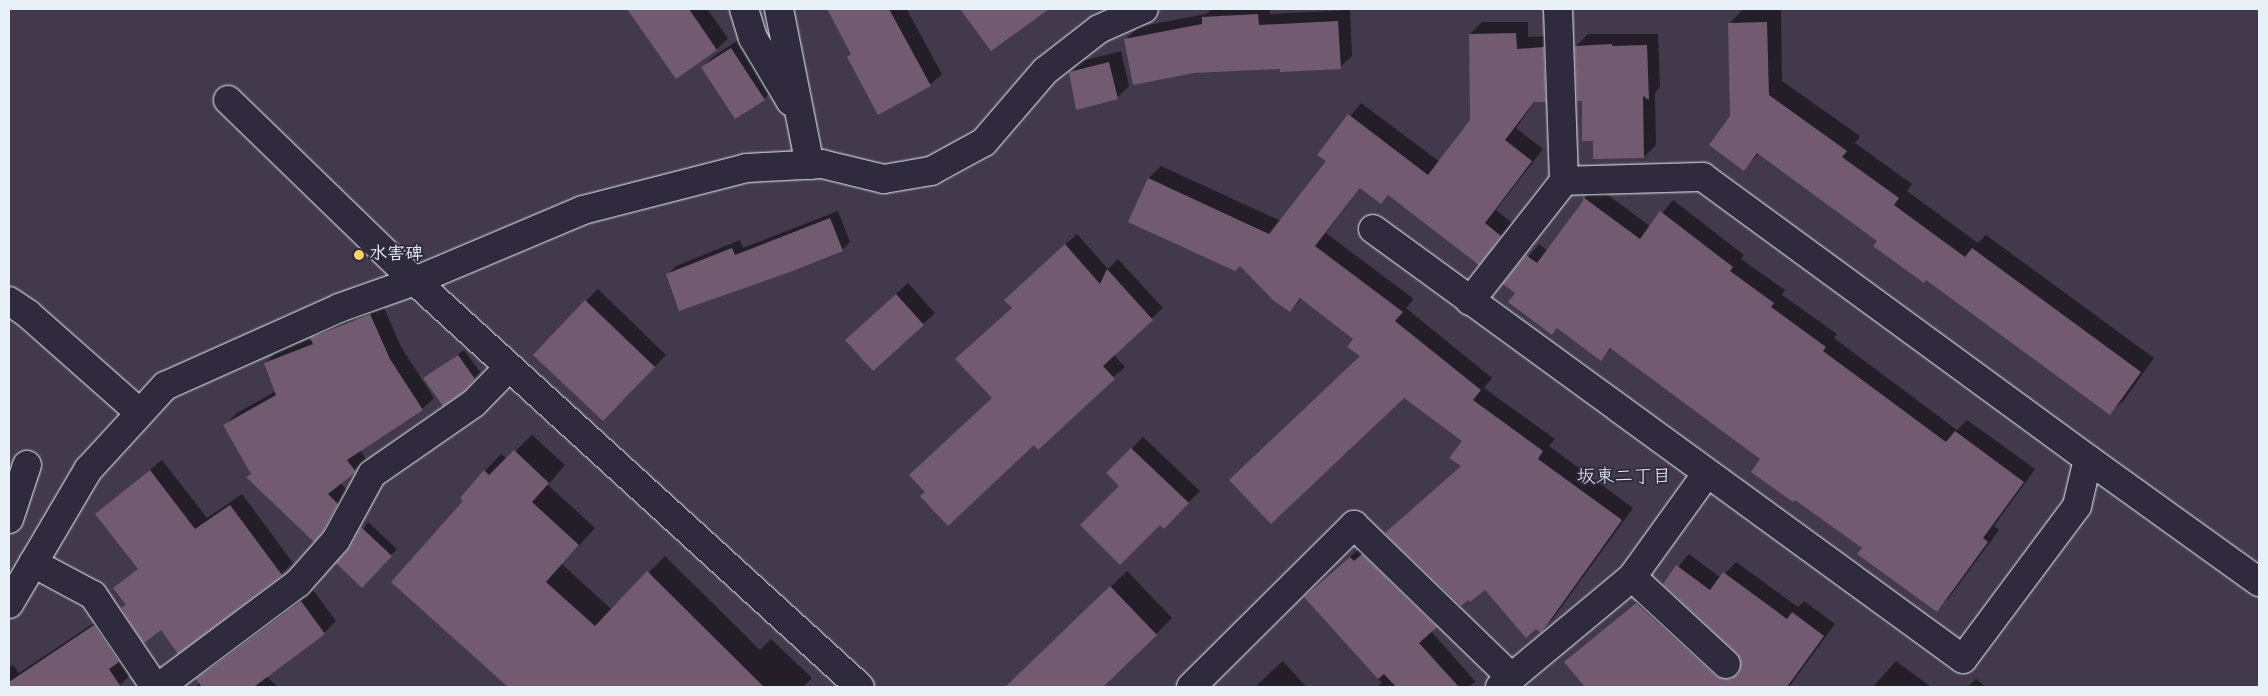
<!DOCTYPE html>
<html>
<head>
<meta charset="utf-8">
<style>
	body { margin:0 }
	#map { position:relative; width:2268px; height:696px; overflow:hidden; background:#43394c; font-family:Kalam,"Klee One",sans-serif }
	div>[style] { position:absolute }
	[style*='--x'] { left:calc(var(--x)*1px); top:calc(var(--y)*1px); width:calc(var(--w)*1px); rotate:calc(var(--a)*1deg) }
	.shadow>* { inset:0; background:#0007 }
	.building>* { inset:0; background:#725b70 }
	.roads { filter:drop-shadow(0 0 1px #e8f1f8) drop-shadow(0 0 1px #e8f1f8) }
	.street>* { height:28px; margin:-14px; padding:0 14px; transform-origin:14px; border-radius:14px; background:#2f2a3d }
	.dots>* { width:14px; height:14px; translate:-50% -50%; box-sizing:border-box; border:2px solid #2f2a3d; border-radius:50% }
	span { translate:-50% -50%; white-space:nowrap; text-align:center; line-height:1.15; -webkit-text-stroke:4px #2f2a3d; paint-order:stroke }
	.poi-label { font-size:18px; color:#e8f1f8; font-weight:700 }
	.left { translate:0 -50%; text-align:left }
	.neighbourhood-label { font-size:19px; color:#e8f1f8 }
	.frame { position:absolute; inset:0; border:10px solid #e8f1f8; pointer-events:none }
</style>
</head>
<body>
<div id="map">
	<div class="shadow">
		<div style="clip-path:polygon(629px 9px,707px 9px,728px 38px,717px 49px,677px 77px)"></div>
		<div style="clip-path:polygon(828px 9px,908px 9px,907px 10px,942px 74px,930px 85px,852px 53px)"></div>
		<div style="clip-path:polygon(962px 9px,1046px 9px,991px 49px)"></div>
		<div style="clip-path:polygon(1212px 9px,1270px 9px,1270px 14px,1350px 10px,1352px 56px,1340px 67px,1281px 67px,1126px 39px,1138px 27px,1206px 14px)"></div>
		<div style="clip-path:polygon(1743px 9px,1781px 9px,1782px 81px,1860px 136px,1855px 143px,1912px 184px,1907px 191px,1978px 243px,1986px 235px,2154px 358px,2124px 400px,2110px 413px,1759px 153px,1744px 169px,1731px 117px,1730px 23px)"></div>
		<div style="clip-path:polygon(1482px 22px,1528px 22px,1528px 37px,1555px 36px,1557px 88px,1545px 100px,1536px 100px,1516px 128px,1543px 149px,1496px 210px,1512px 223px,1478px 263px,1389px 194px,1381px 202px,1361px 187px,1326px 233px,1414px 299px,1406px 308px,1492px 378px,1484px 388px,1555px 439px,1549px 446px,1633px 508px,1552px 620px,1540px 631px,1462px 466px,1463px 440px,1354px 339px,1302px 298px,1290px 311px,1240px 264px,1130px 221px,1149px 178px,1161px 166px,1281px 221px,1327px 161px,1319px 155px,1361px 103px,1440px 162px,1472px 121px,1470px 34px)"></div>
		<div style="clip-path:polygon(1588px 34px,1658px 34px,1660px 87px,1655px 93px,1656px 145px,1644px 157px,1594px 140px,1583px 100px,1576px 46px)"></div>
		<div style="clip-path:polygon(743px 37px,776px 87px,764px 99px,736px 118px,702px 67px,714px 56px)"></div>
		<div style="clip-path:polygon(1121px 51px,1129px 86px,1117px 98px,1070px 73px,1082px 61px)"></div>
		<div style="clip-path:polygon(1596px 186px,1651px 227px,1673px 200px,1744px 255px,1741px 259px,1785px 290px,1782px 295px,1837px 334px,1834px 338px,1957px 430px,1967px 420px,2035px 469px,1994px 526px,1999px 530px,1948px 599px,1936px 611px,1762px 459px,1612px 348px,1600px 359px,1558px 328px,1552px 333px,1517px 293px,1505px 284px,1539px 244px,1548px 251px,1584px 201px,1584px 198px)"></div>
		<div style="clip-path:polygon(838px 211px,850px 242px,842px 250px,668px 274px,676px 266px,740px 240px,743px 248px)"></div>
		<div style="clip-path:polygon(1077px 234px,1108px 269px,1118px 259px,1163px 308px,1113px 354px,1125px 367px,1034px 444px,926px 492px,993px 398px,1017px 288px)"></div>
		<div style="clip-path:polygon(908px 283px,935px 313px,923px 324px,859px 328px)"></div>
		<div style="clip-path:polygon(598px 289px,666px 355px,615px 408px,586px 301px)"></div>
		<div style="clip-path:polygon(382px 303px,401px 347px,434px 398px,422px 409px,360px 450px,366px 459px,340px 483px,349px 492px,335px 518px,314px 540px,248px 477px,252px 473px,225px 425px,237px 413px,276px 391px,265px 363px,277px 351px,312px 338px,324px 326px)"></div>
		<div style="clip-path:polygon(464px 350px,480px 372px,463px 390px,425px 379px)"></div>
		<div style="clip-path:polygon(532px 435px,565px 465px,548px 485px,595px 528px,562px 564px,612px 610px,665px 556px,760px 650px,771px 639px,812px 678px,803px 687px,698px 687px,680px 670px,663px 687px,509px 687px,393px 582px,465px 501px,485px 471px,501px 454px,507px 459px)"></div>
		<div style="clip-path:polygon(1143px 437px,1200px 491px,1164px 527px,1108px 473px)"></div>
		<div style="clip-path:polygon(162px 460px,207px 518px,242px 494px,293px 563px,281px 574px,161px 629px,122px 608px,127px 604px,115px 588px,139px 568px,96px 514px)"></div>
		<div style="clip-path:polygon(368px 522px,397px 549px,362px 586px,351px 548px)"></div>
		<div style="clip-path:polygon(1362px 546px,1448px 615px,1431px 631px,1475px 681px,1470px 687px,1377px 687px,1382px 683px,1306px 597px)"></div>
		<div style="clip-path:polygon(1689px 554px,1721px 578px,1736px 562px,1798px 607px,1804px 601px,1835px 624px,1789px 687px,1586px 687px,1566px 662px,1648px 592px,1735px 668px,1743px 668px,1742px 659px,1738px 652px,1664px 584px)"></div>
		<div style="clip-path:polygon(1127px 571px,1172px 618px,1156px 634px,1101px 687px,1007px 687px)"></div>
		<div style="clip-path:polygon(313px 590px,336px 621px,324px 633px,266px 676px,278px 687px,196px 687px,200px 683px,198px 679px,210px 667px)"></div>
		<div style="clip-path:polygon(106px 615px,131px 674px,120px 685px,116px 687px,9px 687px,9px 668px,13px 665px,19px 673px)"></div>
		<div style="clip-path:polygon(1283px 661px,1306px 687px,1255px 687px)"></div>
		<div style="clip-path:polygon(1896px 661px,1931px 687px,1873px 687px)"></div>
		<div style="clip-path:polygon(1976px 679px,1986px 687px,1968px 687px)"></div>
	</div>
	<div class="building">
		<div style="clip-path:polygon(627px 9px,689px 9px,717px 50px,676px 79px)"></div>
		<div style="clip-path:polygon(827px 9px,889px 9px,931px 86px,878px 115px,847px 57px,851px 54px)"></div>
		<div style="clip-path:polygon(960px 9px,1049px 9px,991px 51px)"></div>
		<div style="clip-path:polygon(1258px 14px,1259px 25px,1338px 21px,1341px 69px,1280px 72px,1280px 69px,1194px 73px,1133px 85px,1124px 39px,1202px 24px,1202px 17px)"></div>
		<div style="clip-path:polygon(1767px 22px,1769px 95px,1847px 151px,1842px 157px,1899px 198px,1894px 205px,1965px 257px,1972px 248px,2141px 372px,2110px 415px,1926px 280px,1924px 283px,1873px 246px,1877px 241px,1757px 153px,1744px 171px,1709px 145px,1730px 116px,1728px 23px)"></div>
		<div style="clip-path:polygon(1516px 33px,1517px 49px,1544px 47px,1546px 102px,1534px 102px,1505px 140px,1532px 161px,1485px 223px,1501px 236px,1479px 265px,1388px 195px,1381px 204px,1360px 188px,1315px 246px,1403px 312px,1395px 321px,1481px 390px,1473px 400px,1543px 451px,1538px 459px,1622px 520px,1541px 633px,1536px 629px,1526px 638px,1485px 590px,1470px 602px,1468px 600px,1461px 606px,1385px 533px,1461px 466px,1449px 458px,1462px 441px,1404px 398px,1271px 524px,1229px 480px,1360px 356px,1347px 347px,1353px 339px,1300px 298px,1290px 312px,1273px 300px,1240px 266px,1235px 271px,1128px 222px,1148px 178px,1269px 234px,1326px 161px,1317px 155px,1348px 114px,1428px 175px,1470px 120px,1469px 34px)"></div>
		<div style="clip-path:polygon(1612px 44px,1612px 46px,1647px 45px,1649px 100px,1643px 96px,1644px 158px,1593px 159px,1593px 141px,1582px 141px,1582px 101px,1577px 101px,1575px 46px)"></div>
		<div style="clip-path:polygon(731px 48px,765px 100px,735px 119px,701px 67px)"></div>
		<div style="clip-path:polygon(1109px 62px,1118px 99px,1076px 110px,1069px 72px)"></div>
		<div style="clip-path:polygon(1583px 197px,1640px 239px,1660px 211px,1733px 267px,1730px 271px,1774px 303px,1771px 307px,1826px 347px,1823px 351px,1946px 442px,1955px 431px,2024px 482px,1983px 538px,1988px 542px,1937px 612px,1857px 554px,1862px 548px,1795px 500px,1793px 502px,1751px 472px,1760px 459px,1610px 348px,1601px 361px,1557px 328px,1552px 335px,1508px 302px,1515px 293px,1503px 284px,1526px 255px,1537px 263px,1583px 201px)"></div>
		<div style="clip-path:polygon(830px 218px,843px 251px,790px 272px,679px 311px,666px 274px,732px 248px,735px 255px)"></div>
		<div style="clip-path:polygon(1065px 244px,1100px 284px,1107px 269px,1153px 320px,1103px 366px,1115px 379px,1038px 450px,1034px 445px,948px 526px,920px 496px,925px 492px,909px 475px,992px 398px,955px 359px,1012px 308px,1004px 300px)"></div>
		<div style="clip-path:polygon(896px 294px,924px 325px,873px 371px,845px 340px)"></div>
		<div style="clip-path:polygon(585px 300px,655px 367px,603px 421px,533px 355px)"></div>
		<div style="clip-path:polygon(370px 314px,390px 359px,423px 410px,347px 460px,356px 472px,328px 494px,338px 504px,323px 531px,314px 542px,246px 477px,251px 474px,223px 425px,276px 395px,264px 363px,313px 344px,310px 338px)"></div>
		<div style="clip-path:polygon(458px 355px,475px 379px,464px 391px,443px 406px,423px 378px)"></div>
		<div style="clip-path:polygon(1131px 448px,1189px 503px,1164px 529px,1160px 525px,1120px 565px,1080px 525px,1119px 486px,1106px 473px)"></div>
		<div style="clip-path:polygon(514px 450px,549px 483px,532px 502px,579px 545px,546px 582px,595px 626px,647px 571px,764px 687px,508px 687px,391px 582px,463px 501px,460px 498px,484px 470px,489px 475px)"></div>
		<div style="clip-path:polygon(150px 470px,195px 529px,230px 505px,282px 575px,178px 654px,161px 630px,144px 643px,121px 608px,126px 605px,113px 588px,138px 569px,95px 514px)"></div>
		<div style="clip-path:polygon(361px 527px,392px 556px,362px 588px,336px 563px,350px 548px)"></div>
		<div style="clip-path:polygon(1362px 554px,1437px 627px,1419px 643px,1459px 687px,1396px 687px,1384px 674px,1378px 679px,1304px 597px,1350px 557px,1354px 561px)"></div>
		<div style="clip-path:polygon(1676px 565px,1710px 590px,1723px 572px,1787px 619px,1792px 612px,1824px 636px,1787px 687px,1585px 687px,1564px 662px,1636px 603px,1716px 676px,1723px 679px,1730px 679px,1738px 674px,1741px 667px,1741px 660px,1737px 653px,1663px 584px)"></div>
		<div style="clip-path:polygon(1110px 586px,1157px 635px,1103px 687px,1005px 687px)"></div>
		<div style="clip-path:polygon(301px 601px,325px 634px,254px 687px,202px 687px,196px 679px)"></div>
		<div style="clip-path:polygon(94px 625px,119px 662px,109px 669px,121px 687px,9px 687px,9px 682px)"></div>
	</div>
	<div class="roads">
		<div class="street">
			<div style="--x:744;--y:9;--w:30;--a:73"></div>
			<div style="--x:753;--y:38;--w:74;--a:59.3"></div>
			<div style="--x:779;--y:9;--w:159;--a:78.8"></div>
			<div style="--x:228;--y:100;--w:260;--a:44.1"></div>
			<div style="--x:415;--y:281;--w:602;--a:42.38"></div>
			<div style="--x:1373;--y:229;--w:730;--a:36.09"></div>
			<div style="--x:1963;--y:659;--w:191;--a:-53.3"></div>
			<div style="--x:2077;--y:506;--w:48;--a:-76.8"></div>
			<div style="--x:2088;--y:459;--w:477;--a:-143.8"></div>
			<div style="--x:1703;--y:177;--w:139;--a:178.4"></div>
			<div style="--x:9;--y:301;--w:23;--a:34"></div>
			<div style="--x:28;--y:314;--w:149;--a:41.5"></div>
			<div style="--x:1470;--y:301;--w:152;--a:-51.9"></div>
			<div style="--x:1564;--y:181;--w:172;--a:-92"></div>
			<div style="--x:2088;--y:459;--w:211;--a:35.7"></div>
			<div style="--x:9;--y:519;--w:57;--a:-71.6"></div>
			<div style="--x:33;--y:563;--w:68;--a:28.1"></div>
			<div style="--x:93;--y:595;--w:111;--a:56"></div>
			<div style="--x:1632;--y:577;--w:128;--a:42.8"></div>
			<div style="--x:9;--y:604;--w:156;--a:-59.5"></div>
			<div style="--x:88;--y:470;--w:114;--a:-47.5"></div>
			<div style="--x:165;--y:386;--w:191;--a:-24.1"></div>
			<div style="--x:339;--y:308;--w:81;--a:-19.6"></div>
			<div style="--x:415;--y:281;--w:182;--a:-22.9"></div>
			<div style="--x:583;--y:210;--w:168;--a:-14.4"></div>
			<div style="--x:746;--y:168;--w:76;--a:-3"></div>
			<div style="--x:822;--y:164;--w:64;--a:13.6"></div>
			<div style="--x:884;--y:179;--w:48;--a:-9.7"></div>
			<div style="--x:931;--y:171;--w:60;--a:-28.7"></div>
			<div style="--x:984;--y:142;--w:94;--a:-49.3"></div>
			<div style="--x:1045;--y:71;--w:68;--a:-37.9"></div>
			<div style="--x:1099;--y:29;--w:49;--a:-24"></div>
			<div style="--x:159;--y:687;--w:174;--a:-36.8"></div>
			<div style="--x:298;--y:583;--w:57;--a:-48.5"></div>
			<div style="--x:336;--y:540;--w:75;--a:-61.4"></div>
			<div style="--x:372;--y:474;--w:124;--a:-34.8"></div>
			<div style="--x:474;--y:403;--w:50;--a:-45.8"></div>
			<div style="--x:1191;--y:687;--w:230;--a:-44.8"></div>
			<div style="--x:1354;--y:525;--w:219;--a:44.1"></div>
			<div style="--x:1500;--y:687;--w:172;--a:-39.8"></div>
			<div style="--x:1632;--y:577;--w:128;--a:-54.2"></div>
		</div>
	</div>
	<div class="dots">
		<div style="left:359px;top:255px;background:#ffd166"></div>
	</div>
	<div class="poi-label">
		<span class="left" style="left:369px;top:255px">水害碑</span>
	</div>
	<div class="neighbourhood-label">
		<span style="left:1624px;top:478px">坂東二丁目</span>
	</div>
	<div class="frame"></div>
</div>
</body>
</html>
